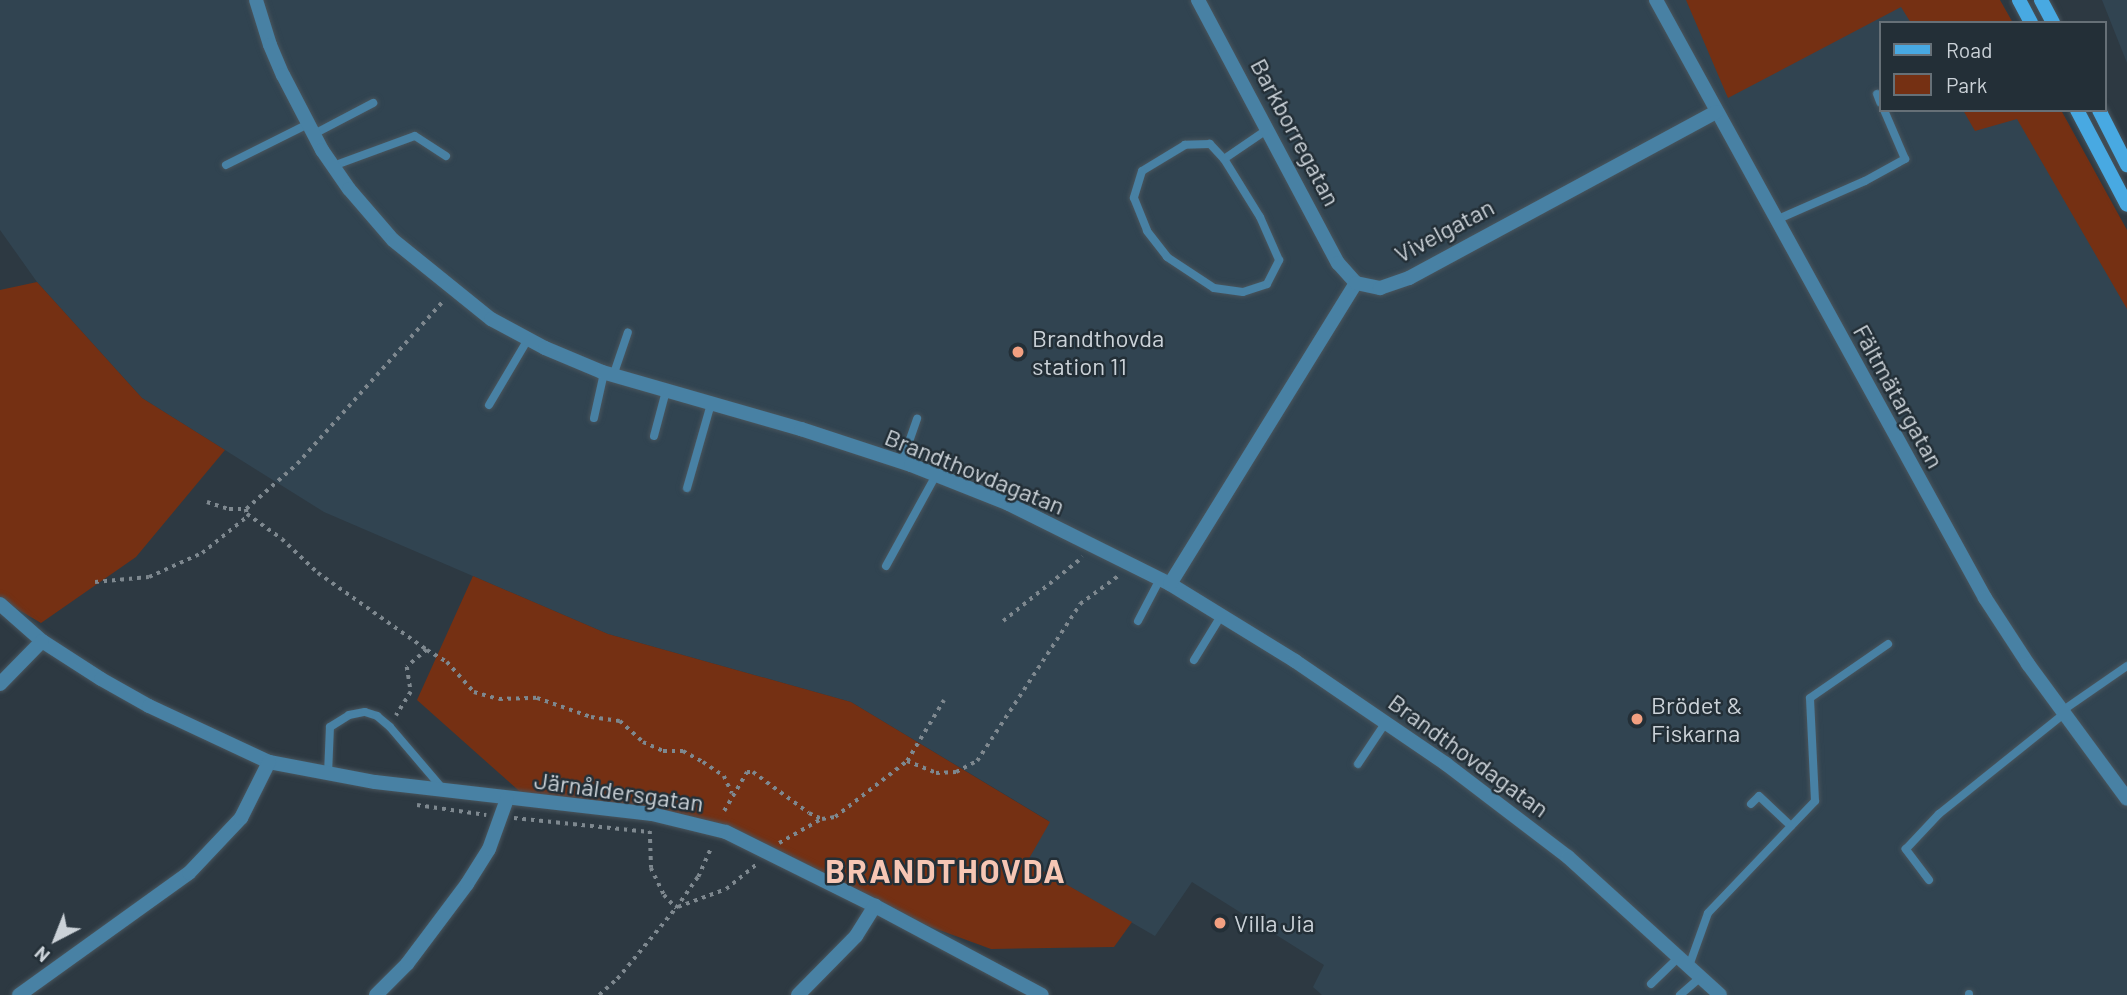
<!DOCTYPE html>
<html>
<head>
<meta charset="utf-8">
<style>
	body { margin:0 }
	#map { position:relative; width:2127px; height:995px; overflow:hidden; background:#2d3942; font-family:Barlow,sans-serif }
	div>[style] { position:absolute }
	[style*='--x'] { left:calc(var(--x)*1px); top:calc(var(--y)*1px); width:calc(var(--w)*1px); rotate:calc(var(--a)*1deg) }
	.built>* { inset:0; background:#314451 }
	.green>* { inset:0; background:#753013 }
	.path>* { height:3.5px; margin-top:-1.75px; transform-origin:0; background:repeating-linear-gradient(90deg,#7e888f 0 3.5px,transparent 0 8.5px) }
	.roads { filter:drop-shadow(0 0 2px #49555d) drop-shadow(0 0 2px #49555d) }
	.service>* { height:8px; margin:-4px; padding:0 4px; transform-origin:4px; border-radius:4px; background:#4881a4 }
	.minor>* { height:14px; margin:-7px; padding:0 7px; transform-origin:7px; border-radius:7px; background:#4881a4 }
	.secondary>* { height:14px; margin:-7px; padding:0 7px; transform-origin:7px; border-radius:7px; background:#48a9e2 }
	.dots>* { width:19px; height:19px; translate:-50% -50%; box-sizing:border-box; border:4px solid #232f37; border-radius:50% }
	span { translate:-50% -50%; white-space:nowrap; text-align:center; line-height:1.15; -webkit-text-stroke:5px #232f37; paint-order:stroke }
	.street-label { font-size:24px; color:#cbd2d8 }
	.poi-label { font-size:24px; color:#cbd2d8 }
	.left { translate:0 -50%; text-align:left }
	.district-label { font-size:32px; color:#f6c6b4; font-weight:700; letter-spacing:2px }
	.legend { position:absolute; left:1879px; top:21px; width:228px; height:91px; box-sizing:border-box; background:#232f37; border:2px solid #667077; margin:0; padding:9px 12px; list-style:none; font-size:21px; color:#cbd2d8 }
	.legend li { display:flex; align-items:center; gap:14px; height:35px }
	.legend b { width:35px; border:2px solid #667077 }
	.north { position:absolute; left:21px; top:904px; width:70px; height:70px; -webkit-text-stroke:5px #232f37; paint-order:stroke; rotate:222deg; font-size:19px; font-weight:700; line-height:28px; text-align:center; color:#cbd2d8 }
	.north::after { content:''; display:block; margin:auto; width:24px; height:32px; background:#cbd2d8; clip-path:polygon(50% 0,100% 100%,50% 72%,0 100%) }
</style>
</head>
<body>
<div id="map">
	<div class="built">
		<div style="clip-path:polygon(0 0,1986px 0,1999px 23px,1880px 23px,1880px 110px,2050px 110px,2127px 240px,2127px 995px,1322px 995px,1313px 987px,1324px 965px,1192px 882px,1155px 936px,1027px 862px,1049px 821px,851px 702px,608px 634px,324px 512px,142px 398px,37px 282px,0 230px)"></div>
		<div style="clip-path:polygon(2102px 0,2127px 0,2127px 63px)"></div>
	</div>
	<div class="green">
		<div style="clip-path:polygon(1686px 0,2000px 0,2013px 23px,1911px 23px,1901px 7px,1728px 98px)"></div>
		<div style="clip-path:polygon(1963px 110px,2061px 110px,2127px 230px,2127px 309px,2017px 119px,1975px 131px)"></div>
		<div style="clip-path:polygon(37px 282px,142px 398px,225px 450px,136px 557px,41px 623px,0 599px,0 290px)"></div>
		<div style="clip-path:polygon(473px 576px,608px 634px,851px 702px,1050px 822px,1027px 862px,1132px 922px,1114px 947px,991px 949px,882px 909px,715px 829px,527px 798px,417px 700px)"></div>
	</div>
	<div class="path">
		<div style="--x:207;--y:502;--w:23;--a:18"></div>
		<div style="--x:229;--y:509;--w:17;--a:0"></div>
		<div style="--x:246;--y:509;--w:68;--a:-41.4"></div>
		<div style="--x:297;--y:464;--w:220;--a:-48.1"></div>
		<div style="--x:246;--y:509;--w:5;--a:79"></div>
		<div style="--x:247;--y:514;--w:43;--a:35.5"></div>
		<div style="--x:282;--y:539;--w:50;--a:43.4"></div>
		<div style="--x:318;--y:573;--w:133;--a:35.2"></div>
		<div style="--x:427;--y:650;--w:26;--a:140"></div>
		<div style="--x:407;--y:667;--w:25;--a:81"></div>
		<div style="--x:411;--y:692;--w:28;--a:122"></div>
		<div style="--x:95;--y:582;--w:54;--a:-5.3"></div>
		<div style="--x:149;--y:577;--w:58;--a:-24.4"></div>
		<div style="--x:202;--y:553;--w:60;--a:-39"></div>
		<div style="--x:1003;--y:621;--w:102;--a:-38.7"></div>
		<div style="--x:427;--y:650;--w:23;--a:31"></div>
		<div style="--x:447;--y:662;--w:40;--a:48"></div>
		<div style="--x:474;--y:692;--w:26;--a:16"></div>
		<div style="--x:499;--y:699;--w:38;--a:-2"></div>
		<div style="--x:537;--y:698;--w:57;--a:19.4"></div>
		<div style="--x:591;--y:717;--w:29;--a:8"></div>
		<div style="--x:620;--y:721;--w:31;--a:42"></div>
		<div style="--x:643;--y:742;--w:22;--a:24"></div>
		<div style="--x:663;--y:751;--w:20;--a:0"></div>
		<div style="--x:683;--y:751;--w:23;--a:29"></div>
		<div style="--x:703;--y:762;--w:25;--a:34"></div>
		<div style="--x:724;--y:776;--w:19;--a:65"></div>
		<div style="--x:907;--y:761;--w:71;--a:-58.8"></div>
		<div style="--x:417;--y:805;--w:70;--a:8.2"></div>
		<div style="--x:724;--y:811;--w:45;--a:-59.5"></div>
		<div style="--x:747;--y:772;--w:6;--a:0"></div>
		<div style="--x:753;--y:772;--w:69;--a:36.2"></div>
		<div style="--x:809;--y:813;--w:14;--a:25"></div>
		<div style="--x:822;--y:819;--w:13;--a:-9"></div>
		<div style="--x:835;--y:817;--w:91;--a:-37.9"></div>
		<div style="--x:907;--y:761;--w:31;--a:22"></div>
		<div style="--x:936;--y:773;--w:20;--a:-3"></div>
		<div style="--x:956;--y:772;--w:24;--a:-28"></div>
		<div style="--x:977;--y:761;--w:188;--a:-56.7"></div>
		<div style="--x:1080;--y:604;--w:47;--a:-36.4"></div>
		<div style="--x:514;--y:818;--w:136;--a:5.9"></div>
		<div style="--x:650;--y:831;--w:37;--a:88"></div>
		<div style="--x:651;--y:868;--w:30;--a:64"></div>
		<div style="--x:664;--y:895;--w:18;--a:47"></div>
		<div style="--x:779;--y:843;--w:48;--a:-29.7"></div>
		<div style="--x:678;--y:907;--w:51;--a:-20.6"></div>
		<div style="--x:726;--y:889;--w:38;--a:-39"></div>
		<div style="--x:599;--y:995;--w:24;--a:-42"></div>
		<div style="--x:617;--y:979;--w:92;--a:-50.3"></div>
		<div style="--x:676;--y:908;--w:38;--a:-55"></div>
		<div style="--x:698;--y:877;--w:32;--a:-66"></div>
	</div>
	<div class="roads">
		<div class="service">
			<div style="--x:1877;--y:94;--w:9;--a:69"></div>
			<div style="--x:314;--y:134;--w:67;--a:-27.7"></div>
			<div style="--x:1224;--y:159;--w:21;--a:-133"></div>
			<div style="--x:1210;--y:144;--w:25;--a:178"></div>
			<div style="--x:1185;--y:145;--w:50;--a:148.8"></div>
			<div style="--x:1142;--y:171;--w:28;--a:107"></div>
			<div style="--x:1134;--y:198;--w:35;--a:68"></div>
			<div style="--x:1147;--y:231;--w:33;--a:52"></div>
			<div style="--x:1167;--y:257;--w:56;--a:33.4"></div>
			<div style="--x:1214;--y:288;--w:29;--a:8"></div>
			<div style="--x:1243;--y:292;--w:25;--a:-18"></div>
			<div style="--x:1267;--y:284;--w:27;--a:-63"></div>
			<div style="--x:1279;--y:260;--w:47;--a:-113.8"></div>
			<div style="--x:1260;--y:217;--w:68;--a:-121.8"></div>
			<div style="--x:1224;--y:159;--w:53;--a:-34.3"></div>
			<div style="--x:226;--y:165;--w:92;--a:-26.6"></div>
			<div style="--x:333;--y:166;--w:87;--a:-20.1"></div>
			<div style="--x:415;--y:136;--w:37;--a:33"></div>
			<div style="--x:1776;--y:220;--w:97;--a:-23.7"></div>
			<div style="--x:1865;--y:181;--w:46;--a:-28.8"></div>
			<div style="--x:1905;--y:159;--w:53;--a:-113.2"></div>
			<div style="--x:613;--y:376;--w:46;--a:-71.2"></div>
			<div style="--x:489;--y:405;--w:77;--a:-59.4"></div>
			<div style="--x:594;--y:418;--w:46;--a:-77.5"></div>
			<div style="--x:654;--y:436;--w:47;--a:-75.1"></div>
			<div style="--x:902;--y:462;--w:46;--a:-70.8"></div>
			<div style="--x:687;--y:488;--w:87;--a:-74.1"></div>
			<div style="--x:886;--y:566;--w:104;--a:-61.2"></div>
			<div style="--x:1138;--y:621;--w:47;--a:-62.4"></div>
			<div style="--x:1194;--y:660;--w:52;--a:-58.5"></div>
			<div style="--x:2062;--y:711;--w:79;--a:-34.7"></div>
			<div style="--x:1358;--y:764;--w:50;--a:-56.3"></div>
			<div style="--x:328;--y:774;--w:47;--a:-87.6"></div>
			<div style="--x:330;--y:727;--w:22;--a:-32"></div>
			<div style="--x:349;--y:715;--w:16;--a:-11"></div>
			<div style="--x:365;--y:712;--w:13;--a:18"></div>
			<div style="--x:377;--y:716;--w:17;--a:40"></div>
			<div style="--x:390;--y:727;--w:80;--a:49.6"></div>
			<div style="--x:1751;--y:804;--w:11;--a:-45"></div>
			<div style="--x:1759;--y:796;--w:44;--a:43.2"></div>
			<div style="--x:1929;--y:880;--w:39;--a:-127"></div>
			<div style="--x:1906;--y:849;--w:48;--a:-46.7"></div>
			<div style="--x:1939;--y:814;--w:160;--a:-38.7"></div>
			<div style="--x:1689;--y:966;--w:56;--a:-70.3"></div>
			<div style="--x:1708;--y:913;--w:155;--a:-46.3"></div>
			<div style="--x:1815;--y:801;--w:103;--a:-92.8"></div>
			<div style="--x:1810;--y:698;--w:95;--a:-34.7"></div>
			<div style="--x:1651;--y:984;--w:39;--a:-44"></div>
			<div style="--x:1680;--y:995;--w:28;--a:-41"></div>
			<div style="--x:1969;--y:995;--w:1;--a:-90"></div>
		</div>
		<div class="minor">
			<div style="--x:256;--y:0;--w:47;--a:72.7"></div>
			<div style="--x:270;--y:45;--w:33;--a:67"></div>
			<div style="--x:283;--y:75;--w:85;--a:62.5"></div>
			<div style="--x:322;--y:150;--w:47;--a:55.3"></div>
			<div style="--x:349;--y:189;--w:67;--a:49.2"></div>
			<div style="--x:393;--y:240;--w:126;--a:38.9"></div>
			<div style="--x:491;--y:319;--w:61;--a:28.2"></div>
			<div style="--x:545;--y:348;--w:62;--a:22.8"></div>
			<div style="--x:602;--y:372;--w:207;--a:16"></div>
			<div style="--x:801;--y:429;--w:116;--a:18.1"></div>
			<div style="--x:911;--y:465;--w:105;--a:21.7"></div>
			<div style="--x:1009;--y:504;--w:180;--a:26.4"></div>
			<div style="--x:1170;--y:584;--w:147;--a:31.6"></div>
			<div style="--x:1295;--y:661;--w:183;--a:34.3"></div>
			<div style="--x:1446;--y:764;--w:153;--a:37.3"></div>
			<div style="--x:1568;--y:857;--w:205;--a:42.2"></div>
			<div style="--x:1198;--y:0;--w:298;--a:62"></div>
			<div style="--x:1338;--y:263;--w:27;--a:48"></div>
			<div style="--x:1656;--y:0;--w:683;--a:61.18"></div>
			<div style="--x:1985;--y:598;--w:79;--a:56.9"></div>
			<div style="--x:2028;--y:664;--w:167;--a:53.7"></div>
			<div style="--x:1170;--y:584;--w:354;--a:-58.3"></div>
			<div style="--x:1356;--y:283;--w:25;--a:12"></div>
			<div style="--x:1380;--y:288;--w:31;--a:-19"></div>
			<div style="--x:1409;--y:278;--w:349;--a:-28.4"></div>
			<div style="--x:0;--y:604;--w:56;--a:41.4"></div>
			<div style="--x:42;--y:641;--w:70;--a:32.8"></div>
			<div style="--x:101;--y:679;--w:55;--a:29.4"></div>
			<div style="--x:149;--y:706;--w:132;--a:25"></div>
			<div style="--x:269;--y:762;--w:108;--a:10.7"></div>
			<div style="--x:375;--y:782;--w:279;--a:6.6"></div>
			<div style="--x:652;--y:814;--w:76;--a:13.7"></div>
			<div style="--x:726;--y:832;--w:166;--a:26.4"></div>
			<div style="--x:875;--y:906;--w:189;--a:28.1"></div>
			<div style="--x:0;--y:684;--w:60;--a:-45.7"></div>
			<div style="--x:19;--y:995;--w:209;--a:-35.7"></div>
			<div style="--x:189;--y:873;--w:76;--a:-46.6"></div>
			<div style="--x:241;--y:818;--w:63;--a:-63.4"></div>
			<div style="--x:376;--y:995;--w:44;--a:-45"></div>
			<div style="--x:407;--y:964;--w:100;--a:-53.1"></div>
			<div style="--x:467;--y:884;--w:41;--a:-57.8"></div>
			<div style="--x:489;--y:849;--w:53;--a:-70.2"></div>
			<div style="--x:798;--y:995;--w:83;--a:-45.5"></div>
			<div style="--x:856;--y:936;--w:36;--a:-58"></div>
		</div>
		<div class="secondary">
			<div style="--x:2019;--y:0;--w:26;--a:62"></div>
			<div style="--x:2041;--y:0;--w:26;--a:62"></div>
			<div style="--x:2077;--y:110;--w:107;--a:62.2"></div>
			<div style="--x:2099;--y:110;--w:62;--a:63"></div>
		</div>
	</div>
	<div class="dots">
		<div style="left:1018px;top:352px;background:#f2a081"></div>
		<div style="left:1637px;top:719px;background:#f2a081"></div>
		<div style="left:1220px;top:923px;background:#f2a081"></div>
	</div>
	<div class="street-label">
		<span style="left:1296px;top:132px;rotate:62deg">Barkborregatan</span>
		<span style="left:1444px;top:230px;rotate:-28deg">Vivelgatan</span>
		<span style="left:1899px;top:396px;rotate:61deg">Fältmätargatan</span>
		<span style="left:975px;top:471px;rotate:22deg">Brandthovdagatan</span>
		<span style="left:1469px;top:755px;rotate:36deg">Brandthovdagatan</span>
		<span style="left:619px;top:791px;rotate:8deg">Järnåldersgatan</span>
	</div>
	<div class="poi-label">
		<span class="left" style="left:1032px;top:352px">Brandthovda<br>station 11</span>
		<span class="left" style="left:1651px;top:719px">Brödet &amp;<br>Fiskarna</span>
		<span class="left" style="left:1234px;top:923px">Villa Jia</span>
	</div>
	<div class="district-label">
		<span style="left:946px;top:870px">BRANDTHOVDA</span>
	</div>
	<ul class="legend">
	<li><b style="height:9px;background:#48a9e2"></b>Road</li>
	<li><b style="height:19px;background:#753013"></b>Park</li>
	</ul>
	<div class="north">N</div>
</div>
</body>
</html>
